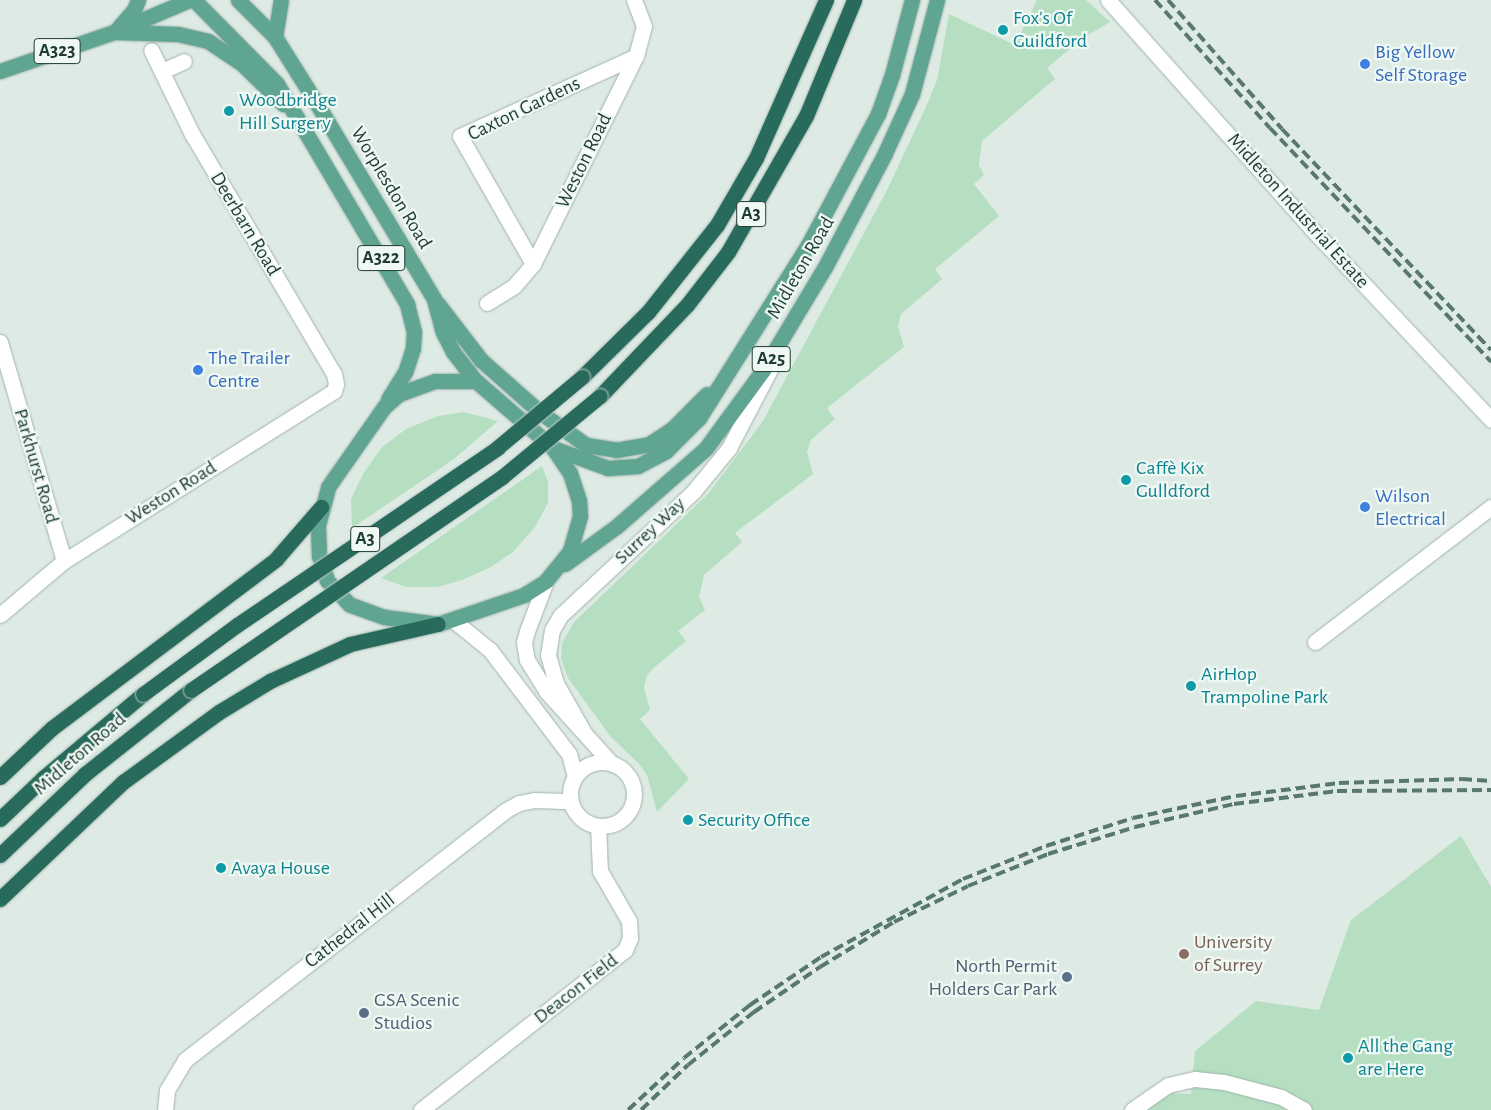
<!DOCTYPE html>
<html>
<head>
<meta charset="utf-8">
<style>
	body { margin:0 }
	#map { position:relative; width:1491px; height:1110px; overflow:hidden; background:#deebe5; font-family:"Alegreya Sans",sans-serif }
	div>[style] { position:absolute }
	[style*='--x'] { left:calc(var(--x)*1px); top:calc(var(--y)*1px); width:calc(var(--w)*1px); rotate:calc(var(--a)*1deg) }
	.green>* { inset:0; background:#b5dfc0 }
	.roads { filter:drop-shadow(0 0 1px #a1b3ac) drop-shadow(0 0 1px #a1b3ac) }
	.street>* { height:15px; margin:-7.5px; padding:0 7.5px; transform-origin:7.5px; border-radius:7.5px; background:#fff }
	.street>.ring { margin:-7.5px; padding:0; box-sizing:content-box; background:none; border:15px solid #fff; border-radius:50% }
	.primary>* { height:15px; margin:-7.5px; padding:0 7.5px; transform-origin:7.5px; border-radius:7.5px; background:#5fa592 }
	.highway>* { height:15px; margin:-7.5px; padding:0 7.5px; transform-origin:7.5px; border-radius:7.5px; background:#286b5c }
	.rail>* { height:4px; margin-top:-2px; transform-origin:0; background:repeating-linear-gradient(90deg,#58786f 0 10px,transparent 0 15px) }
	.bridges { filter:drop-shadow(0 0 1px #c0c8c6) drop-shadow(0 0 1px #c0c8c6) }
	.highway-bridge>* { height:15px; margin:-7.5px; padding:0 7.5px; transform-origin:7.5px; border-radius:7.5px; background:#286b5c }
	.dots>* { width:14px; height:14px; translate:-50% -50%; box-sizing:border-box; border:2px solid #eff8f3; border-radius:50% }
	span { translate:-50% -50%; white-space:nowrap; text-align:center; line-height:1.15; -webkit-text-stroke:4.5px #eff8f3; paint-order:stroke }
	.shield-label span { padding:1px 4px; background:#eff8f3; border:1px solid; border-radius:4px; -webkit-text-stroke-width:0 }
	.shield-label { font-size:19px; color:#1e3c34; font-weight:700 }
	.culture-label { font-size:20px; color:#0d838f }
	.left { translate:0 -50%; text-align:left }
	.shop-label { font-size:20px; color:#366cbe }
	.street-label { font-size:20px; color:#1e3c34 }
	.education-label { font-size:20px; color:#785e54 }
	.service-label { font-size:20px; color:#4e5e75 }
	.right { translate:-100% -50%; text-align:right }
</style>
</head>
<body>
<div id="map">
	<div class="green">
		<div style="clip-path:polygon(1037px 0,1086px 0,1110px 22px,1083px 38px,1047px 68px,1055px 79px,982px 141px,979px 165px,984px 175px,974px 184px,999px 216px,935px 269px,942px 279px,901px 314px,898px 326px,904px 347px,827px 408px,835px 419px,811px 440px,807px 452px,813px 474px,735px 533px,742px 542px,704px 575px,699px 597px,705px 610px,678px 631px,686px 641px,656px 666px,647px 675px,644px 688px,650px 710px,640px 719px,689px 779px,657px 812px,647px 775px,639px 764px,610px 736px,568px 678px,561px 659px,562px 643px,574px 622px,708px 494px,763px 421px,887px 190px,926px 107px,937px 80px,949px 14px,1015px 45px)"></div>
		<div style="clip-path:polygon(464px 412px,498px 421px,454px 459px,352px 528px,351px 499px,363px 474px,382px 447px,406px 429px,438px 416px)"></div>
		<div style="clip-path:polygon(542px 466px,548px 482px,548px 503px,535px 527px,513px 552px,491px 567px,462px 580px,437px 587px,406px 587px,381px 578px)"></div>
		<div style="clip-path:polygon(1461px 836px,1491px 887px,1491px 1110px,1147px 1110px,1169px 1093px,1191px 1094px,1195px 1051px,1256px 1001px,1319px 1010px,1351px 920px)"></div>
	</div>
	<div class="roads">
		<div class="street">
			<div style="--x:1108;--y:0;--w:305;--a:48.3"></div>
			<div style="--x:1311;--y:228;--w:263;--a:46.8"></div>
			<div style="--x:162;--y:71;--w:24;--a:-24"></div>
			<div style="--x:533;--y:264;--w:147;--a:-119.7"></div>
			<div style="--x:460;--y:136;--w:193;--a:-24.4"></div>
			<div style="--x:487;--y:303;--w:32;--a:-32"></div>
			<div style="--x:514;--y:286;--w:29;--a:-49"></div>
			<div style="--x:533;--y:264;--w:232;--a:-63.7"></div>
			<div style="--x:636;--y:56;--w:31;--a:-75"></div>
			<div style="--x:644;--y:26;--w:28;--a:-111"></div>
			<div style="--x:0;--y:342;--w:228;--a:73.7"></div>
			<div style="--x:546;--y:581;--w:53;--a:110.8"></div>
			<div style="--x:527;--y:631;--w:11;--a:105"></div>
			<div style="--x:524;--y:642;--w:18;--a:81"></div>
			<div style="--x:527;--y:660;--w:36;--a:58"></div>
			<div style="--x:546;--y:691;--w:98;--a:47.9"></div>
			<div style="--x:0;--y:615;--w:84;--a:-40.2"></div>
			<div style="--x:64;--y:561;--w:319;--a:-32.2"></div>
			<div style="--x:334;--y:391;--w:7;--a:-74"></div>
			<div style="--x:336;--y:384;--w:10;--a:-101"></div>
			<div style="--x:334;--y:374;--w:279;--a:-120.6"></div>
			<div style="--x:192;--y:134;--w:93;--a:-116"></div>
			<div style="--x:453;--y:620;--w:48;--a:39"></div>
			<div style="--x:490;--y:650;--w:131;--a:52.8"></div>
			<div style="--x:569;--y:754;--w:23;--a:75"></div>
			<div style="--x:1315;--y:642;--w:222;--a:-37.5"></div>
			<div style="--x:583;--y:731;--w:55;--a:-119.4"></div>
			<div style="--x:556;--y:683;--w:29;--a:-106"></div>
			<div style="--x:548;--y:655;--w:25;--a:-81"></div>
			<div style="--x:552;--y:630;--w:16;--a:-60"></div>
			<div style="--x:560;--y:616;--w:182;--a:-43"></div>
			<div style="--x:693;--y:492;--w:57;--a:-50.7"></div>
			<div style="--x:729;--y:448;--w:99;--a:-62.4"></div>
			<div class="ring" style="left:570px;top:762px;width:49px;height:49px"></div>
			<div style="--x:165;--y:1110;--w:20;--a:-84"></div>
			<div style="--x:167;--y:1090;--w:35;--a:-59"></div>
			<div style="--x:185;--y:1060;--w:407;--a:-37.9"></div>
			<div style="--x:506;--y:810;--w:15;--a:-28"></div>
			<div style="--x:519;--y:803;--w:15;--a:-11"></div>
			<div style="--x:534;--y:800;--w:37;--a:2"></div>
			<div style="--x:421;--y:1110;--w:259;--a:-38.1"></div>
			<div style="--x:625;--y:950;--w:13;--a:-67"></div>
			<div style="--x:630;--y:938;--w:17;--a:-93"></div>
			<div style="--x:629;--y:921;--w:58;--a:-120.1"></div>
			<div style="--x:600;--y:871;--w:45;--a:-92.5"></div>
			<div style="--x:1132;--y:1110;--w:44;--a:-34.8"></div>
			<div style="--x:1168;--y:1085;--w:28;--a:-13"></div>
			<div style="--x:1195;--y:1079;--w:29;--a:6"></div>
			<div style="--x:1224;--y:1082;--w:59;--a:14.7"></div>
			<div style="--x:1281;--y:1097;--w:26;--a:29"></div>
		</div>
		<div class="primary">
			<div style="--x:194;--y:0;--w:118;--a:45.3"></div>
			<div style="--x:277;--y:84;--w:256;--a:59.4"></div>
			<div style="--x:407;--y:304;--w:29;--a:76"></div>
			<div style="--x:414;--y:332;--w:16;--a:94"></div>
			<div style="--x:413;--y:348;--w:25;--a:108"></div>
			<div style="--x:405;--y:372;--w:32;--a:122"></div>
			<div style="--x:238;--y:0;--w:52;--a:45"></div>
			<div style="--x:275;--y:37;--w:79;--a:57.9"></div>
			<div style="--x:317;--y:104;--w:227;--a:59"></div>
			<div style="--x:434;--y:299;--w:34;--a:75"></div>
			<div style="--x:443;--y:332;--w:22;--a:63"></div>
			<div style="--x:453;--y:352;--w:37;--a:52"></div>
			<div style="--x:476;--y:381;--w:102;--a:41"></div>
			<div style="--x:553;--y:448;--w:30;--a:56"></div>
			<div style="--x:570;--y:473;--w:29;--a:72"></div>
			<div style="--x:579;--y:501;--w:15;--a:86"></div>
			<div style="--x:580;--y:516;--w:36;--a:106"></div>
			<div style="--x:570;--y:551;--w:38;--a:129"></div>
			<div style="--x:546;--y:581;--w:26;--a:148"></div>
			<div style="--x:524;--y:595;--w:91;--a:161.4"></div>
			<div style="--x:438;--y:624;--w:54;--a:-172.6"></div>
			<div style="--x:384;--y:617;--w:37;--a:-160"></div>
			<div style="--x:349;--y:604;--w:33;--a:-133"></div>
			<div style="--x:327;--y:580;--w:25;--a:-108"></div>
			<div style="--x:319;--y:556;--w:31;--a:-92"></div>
			<div style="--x:318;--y:525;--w:39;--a:-75"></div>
			<div style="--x:328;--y:487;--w:98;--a:-55"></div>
			<div style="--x:384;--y:407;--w:20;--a:-41"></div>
			<div style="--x:399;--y:394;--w:38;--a:-20"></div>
			<div style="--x:435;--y:381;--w:41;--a:0"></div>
			<div style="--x:119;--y:27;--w:23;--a:-49"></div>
			<div style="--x:134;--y:10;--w:11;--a:-68"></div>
			<div style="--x:114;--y:32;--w:64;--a:1.8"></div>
			<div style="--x:178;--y:34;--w:31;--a:13"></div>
			<div style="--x:208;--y:41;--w:40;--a:34"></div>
			<div style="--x:241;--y:63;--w:59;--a:44.3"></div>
			<div style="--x:275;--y:37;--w:37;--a:-81"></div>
			<div style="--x:0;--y:71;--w:120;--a:-18.9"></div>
			<div style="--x:114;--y:32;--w:82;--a:-23.1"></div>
			<div style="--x:438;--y:304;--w:71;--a:52.5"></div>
			<div style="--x:481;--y:360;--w:80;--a:41.5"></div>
			<div style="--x:541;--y:413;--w:55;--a:35.4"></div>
			<div style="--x:586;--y:445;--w:30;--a:9"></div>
			<div style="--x:616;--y:450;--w:34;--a:-10"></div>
			<div style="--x:649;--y:444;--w:27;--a:-33"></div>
			<div style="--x:672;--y:429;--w:49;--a:-45"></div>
			<div style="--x:553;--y:448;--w:59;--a:20"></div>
			<div style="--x:608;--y:468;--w:30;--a:-4"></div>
			<div style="--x:638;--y:466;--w:32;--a:-28"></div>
			<div style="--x:666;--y:451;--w:47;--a:-45"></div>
			<div style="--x:699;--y:418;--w:204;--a:-57.8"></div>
			<div style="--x:808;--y:245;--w:149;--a:-61.9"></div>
			<div style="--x:878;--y:114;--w:41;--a:-70.3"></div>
			<div style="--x:892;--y:75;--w:78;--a:-75.1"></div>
			<div style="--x:565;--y:564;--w:64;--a:-36.2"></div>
			<div style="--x:617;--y:526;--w:118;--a:-41.2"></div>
			<div style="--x:706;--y:448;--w:97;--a:-53.8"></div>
			<div style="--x:763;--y:370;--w:120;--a:-59"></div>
			<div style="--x:825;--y:267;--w:129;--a:-62.2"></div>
			<div style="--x:885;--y:153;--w:65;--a:-65.4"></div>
			<div style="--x:912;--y:94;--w:97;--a:-75.1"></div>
		</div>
		<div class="highway">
			<div style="--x:582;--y:377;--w:93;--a:-44.6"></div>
			<div style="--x:648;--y:312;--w:111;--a:-51.6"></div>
			<div style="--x:717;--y:225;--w:78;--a:-59.8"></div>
			<div style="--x:756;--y:158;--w:173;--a:-66.1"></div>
			<div style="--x:600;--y:396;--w:126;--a:-46.3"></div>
			<div style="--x:687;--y:305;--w:67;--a:-52.3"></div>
			<div style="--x:728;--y:252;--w:157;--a:-60.2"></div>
			<div style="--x:806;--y:116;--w:126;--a:-67.5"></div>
			<div style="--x:0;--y:777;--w:71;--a:-43.3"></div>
			<div style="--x:52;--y:728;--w:281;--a:-37"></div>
			<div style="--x:276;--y:559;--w:69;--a:-49.1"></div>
			<div style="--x:0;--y:819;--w:59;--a:-43.6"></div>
			<div style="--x:43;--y:778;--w:131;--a:-40"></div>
			<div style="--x:0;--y:855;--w:117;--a:-43.6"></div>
			<div style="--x:85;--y:774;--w:135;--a:-38.4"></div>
			<div style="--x:0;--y:899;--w:170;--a:-43.6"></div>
			<div style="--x:123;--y:782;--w:119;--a:-36.1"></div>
			<div style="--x:219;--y:712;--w:60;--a:-31.3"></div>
			<div style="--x:270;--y:681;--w:88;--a:-24.8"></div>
			<div style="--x:350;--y:644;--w:90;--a:-12.8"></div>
		</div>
	</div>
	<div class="rail">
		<div style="--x:1155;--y:0;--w:172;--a:48.1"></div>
		<div style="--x:1270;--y:128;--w:322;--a:46.6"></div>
		<div style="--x:1168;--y:0;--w:172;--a:48.5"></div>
		<div style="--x:1282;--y:129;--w:304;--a:46.6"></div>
		<div style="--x:628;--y:1110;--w:76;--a:-42.9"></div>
		<div style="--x:684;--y:1058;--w:85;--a:-38.8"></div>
		<div style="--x:750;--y:1005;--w:86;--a:-34.1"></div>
		<div style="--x:821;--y:957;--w:162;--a:-28.8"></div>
		<div style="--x:963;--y:879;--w:89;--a:-21.7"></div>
		<div style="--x:1046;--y:846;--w:91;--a:-17.8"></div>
		<div style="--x:1133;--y:818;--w:105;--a:-12.1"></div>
		<div style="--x:1236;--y:796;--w:104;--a:-7.2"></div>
		<div style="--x:1339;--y:783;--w:123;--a:-1.9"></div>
		<div style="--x:1462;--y:779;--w:29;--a:4"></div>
		<div style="--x:641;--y:1110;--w:65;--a:-43.8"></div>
		<div style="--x:688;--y:1065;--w:85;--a:-38.8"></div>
		<div style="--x:754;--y:1012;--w:80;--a:-34.3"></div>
		<div style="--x:820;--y:967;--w:87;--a:-31.3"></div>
		<div style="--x:894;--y:922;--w:82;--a:-25.9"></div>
		<div style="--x:968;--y:886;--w:86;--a:-21.8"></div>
		<div style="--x:1048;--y:854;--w:91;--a:-17.2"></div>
		<div style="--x:1135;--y:827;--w:102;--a:-13.1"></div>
		<div style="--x:1234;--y:804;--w:104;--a:-7.2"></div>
		<div style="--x:1337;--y:791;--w:154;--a:-0.4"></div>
	</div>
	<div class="bridges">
		<div class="highway-bridge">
			<div style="--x:191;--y:690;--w:377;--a:-34.4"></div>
			<div style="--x:502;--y:477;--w:127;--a:-39.6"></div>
			<div style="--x:143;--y:694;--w:117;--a:-36.3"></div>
			<div style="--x:237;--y:625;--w:315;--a:-34.2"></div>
			<div style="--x:497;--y:448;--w:111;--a:-39.9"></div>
		</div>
	</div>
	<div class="dots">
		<div style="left:1003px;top:30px;background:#0f9aa8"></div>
		<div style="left:1365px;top:64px;background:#3f7fe0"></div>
		<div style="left:229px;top:111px;background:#0f9aa8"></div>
		<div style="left:198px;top:370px;background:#3f7fe0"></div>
		<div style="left:1126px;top:480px;background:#0f9aa8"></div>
		<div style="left:1365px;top:507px;background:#3f7fe0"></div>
		<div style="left:1191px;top:686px;background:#0f9aa8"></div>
		<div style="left:688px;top:820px;background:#0f9aa8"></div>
		<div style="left:221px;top:868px;background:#0f9aa8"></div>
		<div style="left:1184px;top:954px;background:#8d6e63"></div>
		<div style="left:1067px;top:977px;background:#5c6f8a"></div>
		<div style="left:364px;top:1013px;background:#5c6f8a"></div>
		<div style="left:1348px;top:1058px;background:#0f9aa8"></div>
	</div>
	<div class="shield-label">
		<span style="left:57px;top:51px">A323</span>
		<span style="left:751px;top:214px">A3</span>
		<span style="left:381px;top:258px">A322</span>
		<span style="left:771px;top:359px">A25</span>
		<span style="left:365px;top:539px">A3</span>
	</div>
	<div class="culture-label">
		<span class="left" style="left:1013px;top:30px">Fox's Of<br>Guildford</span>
		<span class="left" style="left:239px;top:112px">Woodbridge<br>Hill Surgery</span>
		<span class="left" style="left:1136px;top:480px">Caffè Kix<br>Gulldford</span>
		<span class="left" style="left:1201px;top:686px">AirHop<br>Trampoline Park</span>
		<span class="left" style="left:698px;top:820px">Security Office</span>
		<span class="left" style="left:231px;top:868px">Avaya House</span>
		<span class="left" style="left:1358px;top:1058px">All the Gang<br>are Here</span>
	</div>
	<div class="shop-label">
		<span class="left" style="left:1375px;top:64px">Big Yellow<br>Self Storage</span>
		<span class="left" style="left:208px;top:370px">The Trailer<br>Centre</span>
		<span class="left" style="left:1375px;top:508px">Wilson<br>Electrical</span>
	</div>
	<div class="street-label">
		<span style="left:524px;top:109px;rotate:-26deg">Caxton Gardens</span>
		<span style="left:584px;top:161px;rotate:-64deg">Weston Road</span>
		<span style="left:391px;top:188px;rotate:59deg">Worplesdon Road</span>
		<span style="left:1298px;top:211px;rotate:48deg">Midleton Industrial Estate</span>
		<span style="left:245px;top:224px;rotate:59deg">Deerbarn Road</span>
		<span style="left:801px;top:268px;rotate:-60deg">Midleton Road</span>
		<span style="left:36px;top:466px;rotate:74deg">Parkhurst Road</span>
		<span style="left:171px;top:493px;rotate:-32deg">Weston Road</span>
		<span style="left:650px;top:531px;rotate:-43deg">Surrey Way</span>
		<span style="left:80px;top:754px;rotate:-41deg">Midleton Road</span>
		<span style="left:350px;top:931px;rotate:-38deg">Cathedral Hill</span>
		<span style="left:576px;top:989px;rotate:-38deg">Deacon Field</span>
	</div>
	<div class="education-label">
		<span class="left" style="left:1194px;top:954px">University<br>of Surrey</span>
	</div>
	<div class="service-label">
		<span class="right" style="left:1057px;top:978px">North Permit<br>Holders Car Park</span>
		<span class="left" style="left:374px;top:1012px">GSA Scenic<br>Studios</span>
	</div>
</div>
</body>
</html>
